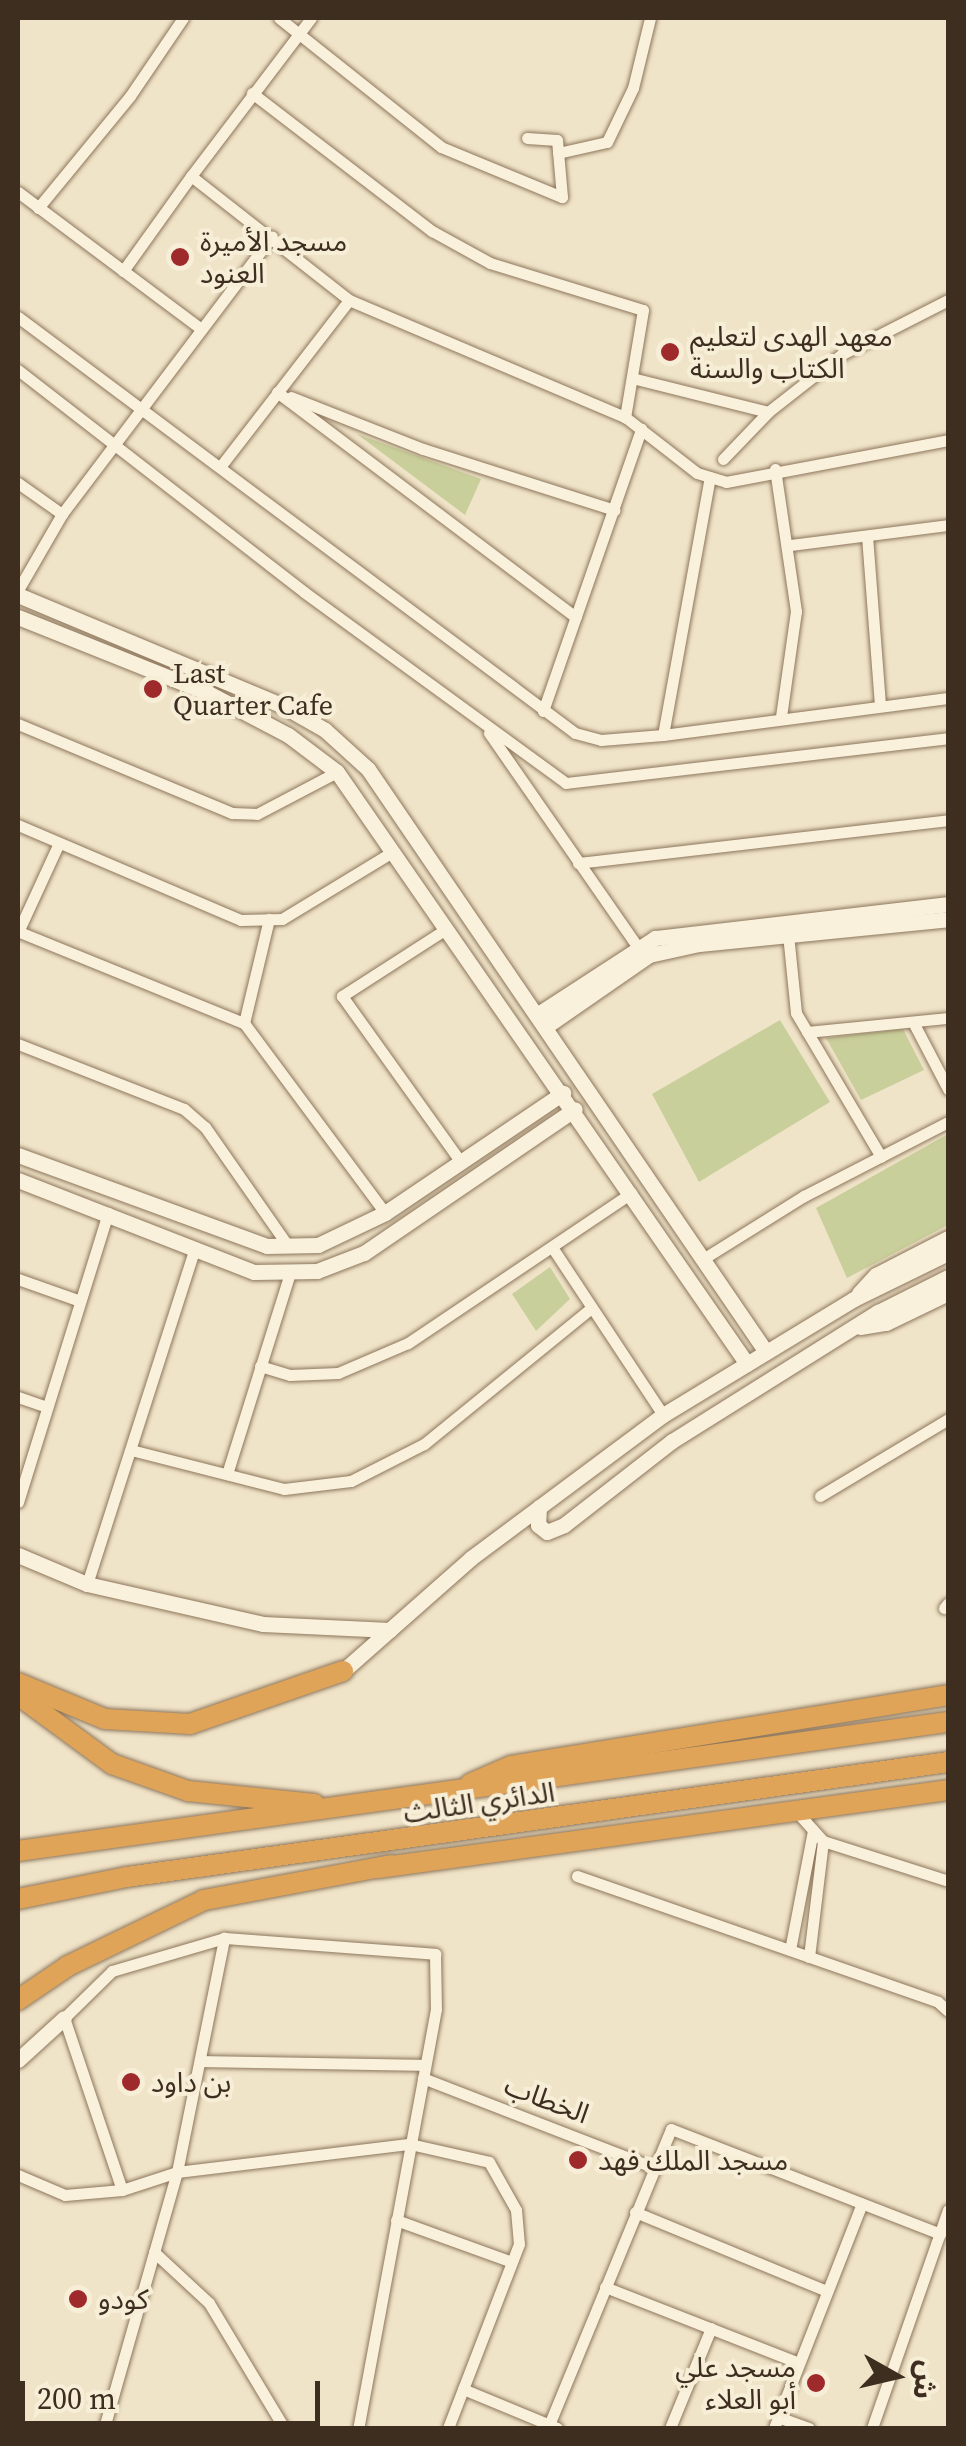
<!DOCTYPE html>
<html>
<head>
<meta charset="utf-8">
<style>
	body { margin:0 }
	#map { position:relative; width:966px; height:2446px; overflow:hidden; background:#f0e4c8; font-family:"Source Serif 4","Noto Sans Arabic",serif }
	div>[style] { position:absolute }
	[style*='--x'] { left:calc(var(--x)*1px); top:calc(var(--y)*1px); width:calc(var(--w)*1px); rotate:calc(var(--a)*1deg) }
	.green>* { inset:0; background:#c9cf9b }
	.roads { filter:drop-shadow(0 0 2px #8d765c) drop-shadow(0 0 2px #8d765c) }
	.street>* { height:11px; margin:-5.5px; padding:0 5.5px; transform-origin:5.5px; border-radius:5.5px; background:#faf1dc }
	.secondary>* { height:15px; margin:-7.5px; padding:0 7.5px; transform-origin:7.5px; border-radius:7.5px; background:#faf1dc }
	.highway>* { height:20px; margin:-10px; padding:0 10px; transform-origin:10px; border-radius:10px; background:#e0a458 }
	.dots>* { width:28px; height:28px; translate:-50% -50%; box-sizing:border-box; border:5px solid #f7eed8; border-radius:50% }
	span { translate:-50% -50%; white-space:nowrap; text-align:center; line-height:1.15; -webkit-text-stroke:8px #f7eed8; paint-order:stroke }
	.poi-label { font-size:28px; color:#3d2e20 }
	.left { translate:0 -50%; text-align:left }
	.right { translate:-100% -50%; text-align:right }
	.street-label { font-size:28px; color:#3d2e20 }
	.frame { position:absolute; inset:0; border:20px solid #3d2e20; pointer-events:none }
	.north { position:absolute; left:846px; top:2326px; width:100px; height:100px; -webkit-text-stroke:8px #f7eed8; paint-order:stroke; rotate:98deg; font-size:28px; font-weight:700; line-height:40px; text-align:center; color:#3d2e20 }
	.north::after { content:''; display:block; margin:auto; width:35px; height:45px; background:#3d2e20; clip-path:polygon(50% 0,100% 100%,50% 72%,0 100%) }
	.scale { position:absolute; left:20px; top:2381px; width:300px; height:45px; box-sizing:border-box; border:5px solid #3d2e20; border-top:0; padding-left:12px; font-size:30px; line-height:35px; white-space:nowrap; color:#3d2e20; -webkit-text-stroke:8px #f7eed8; paint-order:stroke }
</style>
</head>
<body>
<div id="map">
	<div class="green">
		<div style="clip-path:polygon(357px 434px,481px 479px,465px 515px)"></div>
		<div style="clip-path:polygon(780px 1020px,830px 1102px,699px 1182px,652px 1094px)"></div>
		<div style="clip-path:polygon(903px 1029px,924px 1070px,861px 1100px,826px 1038px)"></div>
		<div style="clip-path:polygon(948px 1134px,948px 1225px,847px 1278px,816px 1208px)"></div>
		<div style="clip-path:polygon(550px 1267px,570px 1299px,536px 1331px,512px 1294px)"></div>
	</div>
	<div class="roads">
		<div class="street">
			<div style="--x:279;--y:18;--w:207;--a:38.5"></div>
			<div style="--x:441;--y:147;--w:131;--a:22.5"></div>
			<div style="--x:562;--y:197;--w:57;--a:-95"></div>
			<div style="--x:557;--y:140;--w:30;--a:-176"></div>
			<div style="--x:311;--y:18;--w:198;--a:127.2"></div>
			<div style="--x:191;--y:176;--w:201;--a:38.1"></div>
			<div style="--x:349;--y:300;--w:300;--a:23"></div>
			<div style="--x:625;--y:417;--w:91;--a:37.9"></div>
			<div style="--x:697;--y:473;--w:30;--a:17"></div>
			<div style="--x:726;--y:482;--w:226;--a:-10.7"></div>
			<div style="--x:252;--y:93;--w:227;--a:37.5"></div>
			<div style="--x:432;--y:231;--w:66;--a:28.9"></div>
			<div style="--x:490;--y:263;--w:160;--a:17.1"></div>
			<div style="--x:643;--y:310;--w:109;--a:99.5"></div>
			<div style="--x:558;--y:153;--w:50;--a:-12.7"></div>
			<div style="--x:607;--y:142;--w:60;--a:-64.3"></div>
			<div style="--x:633;--y:88;--w:72;--a:-76.3"></div>
			<div style="--x:18;--y:192;--w:229;--a:36.8"></div>
			<div style="--x:38;--y:208;--w:145;--a:-50.6"></div>
			<div style="--x:130;--y:96;--w:94;--a:-55.8"></div>
			<div style="--x:123;--y:271;--w:117;--a:-54.4"></div>
			<div style="--x:18;--y:317;--w:695;--a:36.75"></div>
			<div style="--x:575;--y:733;--w:27;--a:15"></div>
			<div style="--x:601;--y:740;--w:62;--a:-4.6"></div>
			<div style="--x:663;--y:735;--w:287;--a:-7.4"></div>
			<div style="--x:18;--y:370;--w:362;--a:37.8"></div>
			<div style="--x:304;--y:592;--w:324;--a:36.1"></div>
			<div style="--x:566;--y:783;--w:385;--a:-6.7"></div>
			<div style="--x:632;--y:378;--w:140;--a:14"></div>
			<div style="--x:768;--y:412;--w:94;--a:-38.1"></div>
			<div style="--x:842;--y:354;--w:119;--a:-27"></div>
			<div style="--x:277;--y:392;--w:374;--a:37"></div>
			<div style="--x:291;--y:397;--w:142;--a:21.5"></div>
			<div style="--x:423;--y:449;--w:201;--a:17.7"></div>
			<div style="--x:723;--y:459;--w:65;--a:-46.2"></div>
			<div style="--x:220;--y:467;--w:211;--a:-52.3"></div>
			<div style="--x:775;--y:469;--w:144;--a:81.6"></div>
			<div style="--x:796;--y:611;--w:106;--a:98.1"></div>
			<div style="--x:18;--y:483;--w:54;--a:35.2"></div>
			<div style="--x:867;--y:536;--w:169;--a:85.6"></div>
			<div style="--x:790;--y:545;--w:159;--a:-7.2"></div>
			<div style="--x:18;--y:590;--w:88;--a:-59.9"></div>
			<div style="--x:62;--y:514;--w:348;--a:-52.9"></div>
			<div style="--x:543;--y:711;--w:299;--a:-70.8"></div>
			<div style="--x:18;--y:724;--w:232;--a:22.6"></div>
			<div style="--x:232;--y:813;--w:25;--a:2"></div>
			<div style="--x:257;--y:814;--w:90;--a:-27.7"></div>
			<div style="--x:489;--y:733;--w:261;--a:55.2"></div>
			<div style="--x:663;--y:735;--w:262;--a:-79.7"></div>
			<div style="--x:18;--y:825;--w:242;--a:23.1"></div>
			<div style="--x:241;--y:920;--w:41;--a:-1.4"></div>
			<div style="--x:282;--y:919;--w:129;--a:-31.3"></div>
			<div style="--x:578;--y:863;--w:372;--a:-6.6"></div>
			<div style="--x:446;--y:929;--w:124;--a:147.2"></div>
			<div style="--x:342;--y:996;--w:204;--a:54.4"></div>
			<div style="--x:18;--y:932;--w:98;--a:-65.3"></div>
			<div style="--x:22;--y:933;--w:240;--a:22.1"></div>
			<div style="--x:244;--y:1023;--w:237;--a:53.4"></div>
			<div style="--x:788;--y:934;--w:79;--a:84.2"></div>
			<div style="--x:796;--y:1013;--w:167;--a:59.4"></div>
			<div style="--x:913;--y:1022;--w:76;--a:62.4"></div>
			<div style="--x:244;--y:1023;--w:107;--a:-76.5"></div>
			<div style="--x:807;--y:1032;--w:142;--a:-5.7"></div>
			<div style="--x:18;--y:1044;--w:178;--a:21.4"></div>
			<div style="--x:184;--y:1109;--w:28;--a:41"></div>
			<div style="--x:205;--y:1127;--w:145;--a:55.1"></div>
			<div style="--x:552;--y:1247;--w:201;--a:56.5"></div>
			<div style="--x:703;--y:1259;--w:119;--a:-32"></div>
			<div style="--x:804;--y:1196;--w:162;--a:-27.2"></div>
			<div style="--x:18;--y:1279;--w:66;--a:19.5"></div>
			<div style="--x:260;--y:1366;--w:31;--a:17"></div>
			<div style="--x:290;--y:1375;--w:48;--a:-2.4"></div>
			<div style="--x:338;--y:1373;--w:76;--a:-23.2"></div>
			<div style="--x:408;--y:1343;--w:269;--a:-33.9"></div>
			<div style="--x:18;--y:1397;--w:31;--a:19"></div>
			<div style="--x:131;--y:1450;--w:158;--a:14.3"></div>
			<div style="--x:284;--y:1489;--w:67;--a:-6.8"></div>
			<div style="--x:351;--y:1481;--w:82;--a:-26.9"></div>
			<div style="--x:424;--y:1444;--w:214;--a:-39.1"></div>
			<div style="--x:227;--y:1474;--w:211;--a:-72.6"></div>
			<div style="--x:820;--y:1496;--w:149;--a:-31"></div>
			<div style="--x:18;--y:1502;--w:303;--a:-72.7"></div>
			<div style="--x:87;--y:1584;--w:350;--a:-72.2"></div>
			<div style="--x:944;--y:1608;--w:6;--a:-51"></div>
			<div style="--x:796;--y:1811;--w:40;--a:48"></div>
			<div style="--x:823;--y:1841;--w:131;--a:17.7"></div>
			<div style="--x:577;--y:1876;--w:382;--a:19.2"></div>
			<div style="--x:938;--y:2002;--w:13;--a:42"></div>
			<div style="--x:790;--y:1950;--w:122;--a:-79.1"></div>
			<div style="--x:809;--y:1957;--w:117;--a:-83.1"></div>
			<div style="--x:203;--y:2061;--w:222;--a:1"></div>
			<div style="--x:423;--y:2078;--w:247;--a:21.2"></div>
			<div style="--x:18;--y:2175;--w:51;--a:23.1"></div>
			<div style="--x:65;--y:2195;--w:57;--a:-5"></div>
			<div style="--x:122;--y:2190;--w:58;--a:-18.1"></div>
			<div style="--x:177;--y:2172;--w:235;--a:-6.9"></div>
			<div style="--x:410;--y:2144;--w:81;--a:12.8"></div>
			<div style="--x:489;--y:2162;--w:55;--a:60.6"></div>
			<div style="--x:516;--y:2210;--w:34;--a:85"></div>
			<div style="--x:519;--y:2244;--w:197;--a:111.1"></div>
			<div style="--x:122;--y:2190;--w:182;--a:-108.6"></div>
			<div style="--x:64;--y:2018;--w:67;--a:-44.4"></div>
			<div style="--x:112;--y:1971;--w:117;--a:-16.4"></div>
			<div style="--x:635;--y:2212;--w:208;--a:22.4"></div>
			<div style="--x:396;--y:2220;--w:123;--a:19.9"></div>
			<div style="--x:154;--y:2252;--w:75;--a:42.8"></div>
			<div style="--x:209;--y:2303;--w:146;--a:59"></div>
			<div style="--x:605;--y:2287;--w:208;--a:21.4"></div>
			<div style="--x:463;--y:2389;--w:102;--a:22.5"></div>
			<div style="--x:778;--y:2417;--w:33;--a:20"></div>
			<div style="--x:549;--y:2425;--w:320;--a:-67.6"></div>
			<div style="--x:671;--y:2129;--w:289;--a:21.3"></div>
			<div style="--x:104;--y:2428;--w:266;--a:-74.1"></div>
			<div style="--x:177;--y:2172;--w:239;--a:-78.6"></div>
			<div style="--x:224;--y:1938;--w:212;--a:4.3"></div>
			<div style="--x:435;--y:1954;--w:55;--a:89"></div>
			<div style="--x:436;--y:2009;--w:426;--a:100.5"></div>
			<div style="--x:670;--y:2428;--w:108;--a:-67.7"></div>
			<div style="--x:774;--y:2428;--w:241;--a:-68.6"></div>
			<div style="--x:872;--y:2428;--w:231;--a:-70.8"></div>
		</div>
		<div class="secondary">
			<div style="--x:18;--y:595;--w:287;--a:22.7"></div>
			<div style="--x:283;--y:706;--w:48;--a:29.7"></div>
			<div style="--x:325;--y:730;--w:58;--a:42.2"></div>
			<div style="--x:368;--y:769;--w:706;--a:55.68"></div>
			<div style="--x:18;--y:617;--w:205;--a:21.8"></div>
			<div style="--x:208;--y:693;--w:90;--a:27.7"></div>
			<div style="--x:288;--y:735;--w:61;--a:37.1"></div>
			<div style="--x:337;--y:772;--w:720;--a:55.29"></div>
			<div style="--x:538;--y:1014;--w:140;--a:-33"></div>
			<div style="--x:655;--y:938;--w:295;--a:-6.6"></div>
			<div style="--x:545;--y:1027;--w:126;--a:-34.7"></div>
			<div style="--x:649;--y:955;--w:51;--a:-12.4"></div>
			<div style="--x:699;--y:944;--w:250;--a:-5.7"></div>
			<div style="--x:18;--y:1155;--w:265;--a:20.1"></div>
			<div style="--x:267;--y:1246;--w:51;--a:-1.1"></div>
			<div style="--x:318;--y:1245;--w:74;--a:-25.5"></div>
			<div style="--x:385;--y:1213;--w:215;--a:-34"></div>
			<div style="--x:18;--y:1180;--w:253;--a:21.3"></div>
			<div style="--x:254;--y:1272;--w:63;--a:-0.9"></div>
			<div style="--x:317;--y:1271;--w:50;--a:-21"></div>
			<div style="--x:364;--y:1253;--w:255;--a:-34.3"></div>
			<div style="--x:859;--y:1293;--w:25;--a:-47"></div>
			<div style="--x:876;--y:1275;--w:81;--a:-27.2"></div>
			<div style="--x:860;--y:1327;--w:26;--a:-9"></div>
			<div style="--x:886;--y:1323;--w:69;--a:-25.8"></div>
			<div style="--x:539;--y:1507;--w:18;--a:93"></div>
			<div style="--x:538;--y:1525;--w:11;--a:38"></div>
			<div style="--x:547;--y:1532;--w:18;--a:-22"></div>
			<div style="--x:564;--y:1525;--w:137;--a:-37.9"></div>
			<div style="--x:672;--y:1441;--w:243;--a:-32.1"></div>
			<div style="--x:878;--y:1312;--w:78;--a:-26.6"></div>
			<div style="--x:18;--y:1555;--w:75;--a:22.8"></div>
			<div style="--x:87;--y:1584;--w:180;--a:12.8"></div>
			<div style="--x:263;--y:1624;--w:127;--a:2.7"></div>
			<div style="--x:343;--y:1671;--w:171;--a:-41.4"></div>
			<div style="--x:471;--y:1558;--w:239;--a:-36.7"></div>
			<div style="--x:663;--y:1415;--w:223;--a:-31.3"></div>
			<div style="--x:854;--y:1299;--w:105;--a:-26.1"></div>
			<div style="--x:18;--y:2060;--w:62;--a:-42.4"></div>
		</div>
		<div class="highway">
			<div style="--x:18;--y:1683;--w:94;--a:22.5"></div>
			<div style="--x:105;--y:1719;--w:85;--a:3.4"></div>
			<div style="--x:190;--y:1724;--w:162;--a:-19.1"></div>
			<div style="--x:18;--y:1695;--w:117;--a:36.3"></div>
			<div style="--x:112;--y:1764;--w:81;--a:19.6"></div>
			<div style="--x:188;--y:1791;--w:127;--a:5.9"></div>
			<div style="--x:470;--y:1784;--w:45;--a:-23.7"></div>
			<div style="--x:511;--y:1766;--w:443;--a:-9.2"></div>
			<div style="--x:18;--y:1851;--w:939;--a:-7.9"></div>
			<div style="--x:378;--y:1868;--w:575;--a:-7.79"></div>
			<div style="--x:18;--y:1899;--w:111;--a:-11.4"></div>
			<div style="--x:127;--y:1877;--w:829;--a:-7.97"></div>
			<div style="--x:18;--y:2000;--w:60;--a:-34.2"></div>
			<div style="--x:68;--y:1966;--w:151;--a:-25.9"></div>
			<div style="--x:204;--y:1900;--w:190;--a:-10.6"></div>
		</div>
	</div>
	<div class="dots">
		<div style="left:180px;top:257px;background:#9e2a2b"></div>
		<div style="left:670px;top:352px;background:#9e2a2b"></div>
		<div style="left:153px;top:689px;background:#9e2a2b"></div>
		<div style="left:131px;top:2082px;background:#9e2a2b"></div>
		<div style="left:578px;top:2160px;background:#9e2a2b"></div>
		<div style="left:78px;top:2299px;background:#9e2a2b"></div>
		<div style="left:816px;top:2383px;background:#9e2a2b"></div>
	</div>
	<div class="poi-label">
		<span class="left" style="left:200px;top:257px">مسجد الأميرة<br>العنود</span>
		<span class="left" style="left:690px;top:352px">معهد الهدى لتعليم<br>الكتاب والسنة</span>
		<span class="left" style="left:173px;top:689px">Last<br>Quarter Cafe</span>
		<span class="left" style="left:151px;top:2082px">بن داود</span>
		<span class="left" style="left:598px;top:2160px">مسجد الملك فهد</span>
		<span class="left" style="left:98px;top:2299px">كودو</span>
		<span class="right" style="left:796px;top:2383px">مسجد علي<br>أبو العلاء</span>
	</div>
	<div class="street-label">
		<span style="left:479px;top:1802px;rotate:-8deg">الدائري الثالث</span>
		<span style="left:547px;top:2099px;rotate:21deg">الخطاب</span>
	</div>
	<div class="frame"></div>
	<div class="north">ش</div>
	<div class="scale">200 m</div>
</div>
</body>
</html>
